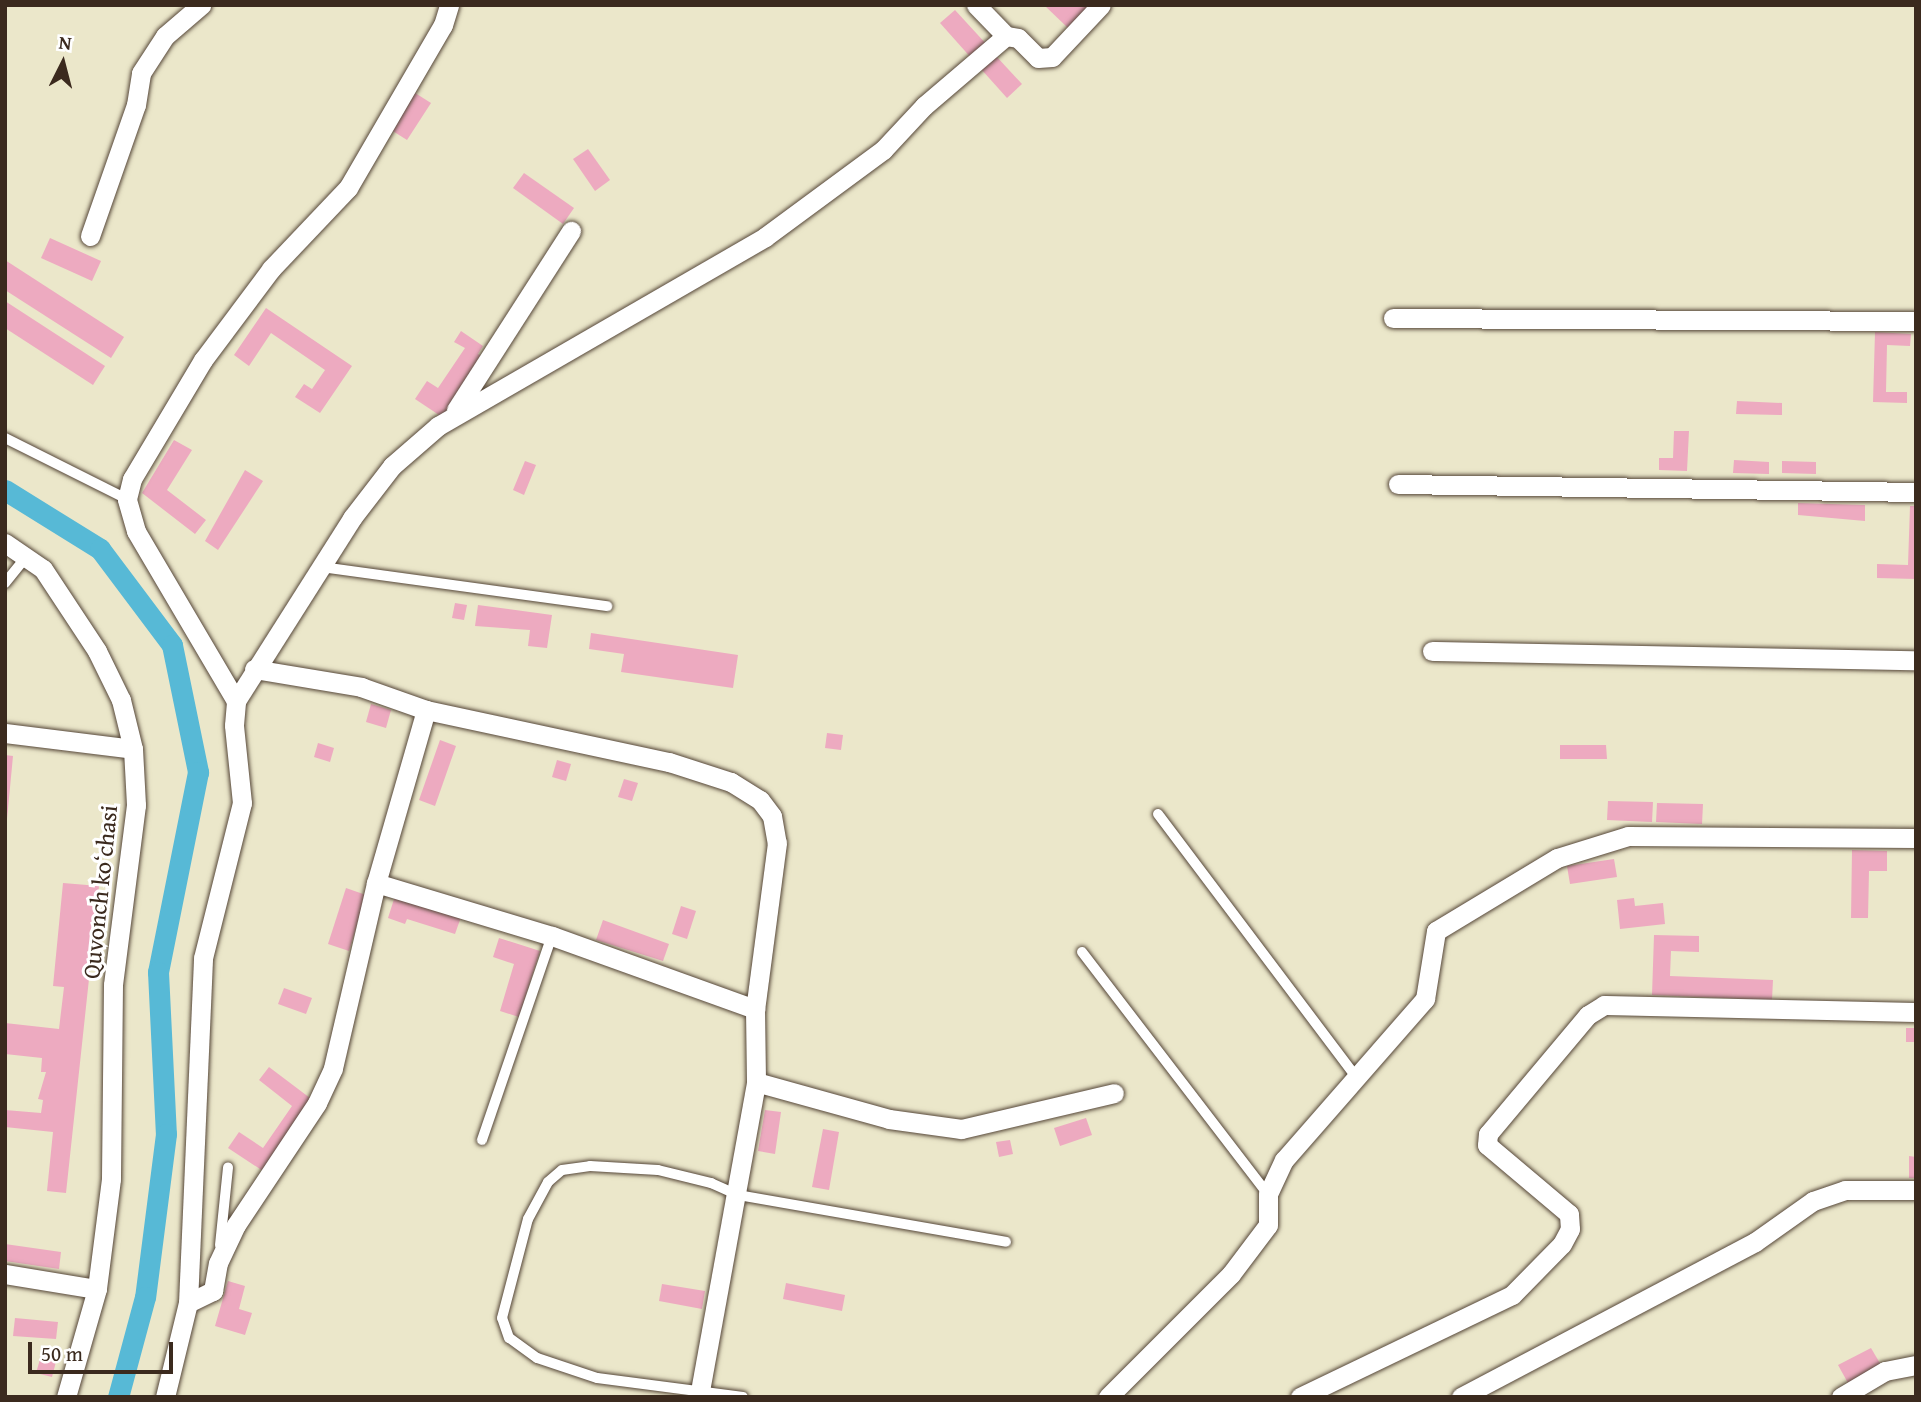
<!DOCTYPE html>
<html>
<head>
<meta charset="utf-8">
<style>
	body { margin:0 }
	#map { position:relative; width:1921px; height:1402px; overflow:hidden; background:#ebe7ca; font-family:"Gentium Book Plus",serif }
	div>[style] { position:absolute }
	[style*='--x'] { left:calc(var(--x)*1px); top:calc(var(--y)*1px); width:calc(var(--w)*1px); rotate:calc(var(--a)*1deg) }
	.canal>* { height:21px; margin:-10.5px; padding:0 10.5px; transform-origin:10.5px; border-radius:10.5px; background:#57b9d6 }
	.building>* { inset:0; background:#edaac0 }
	.roads { filter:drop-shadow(0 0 2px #554638) drop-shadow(0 0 2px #554638) }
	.lane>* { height:10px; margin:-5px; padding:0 5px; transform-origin:5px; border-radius:5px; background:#fff }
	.street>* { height:19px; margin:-9.5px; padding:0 9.5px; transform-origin:9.5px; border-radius:9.5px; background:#fff }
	span { translate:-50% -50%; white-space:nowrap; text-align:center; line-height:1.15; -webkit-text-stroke:6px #fff; paint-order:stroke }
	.street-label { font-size:24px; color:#3b2a1e }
	.frame { position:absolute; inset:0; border:7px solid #3b2a1e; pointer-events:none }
	.north { position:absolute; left:28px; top:28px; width:70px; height:70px; -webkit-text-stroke:5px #fff; paint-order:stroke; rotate:6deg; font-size:19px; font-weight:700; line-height:28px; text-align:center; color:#3b2a1e }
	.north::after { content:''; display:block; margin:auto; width:24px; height:32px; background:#3b2a1e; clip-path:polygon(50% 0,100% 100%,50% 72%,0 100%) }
	.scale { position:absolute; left:28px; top:1342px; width:145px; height:32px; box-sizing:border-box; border:4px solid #3b2a1e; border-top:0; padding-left:9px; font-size:21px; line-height:24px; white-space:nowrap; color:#3b2a1e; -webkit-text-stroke:5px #fff; paint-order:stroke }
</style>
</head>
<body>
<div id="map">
	<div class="canal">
		<div style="--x:5;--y:490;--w:112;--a:31.8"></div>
		<div style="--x:100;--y:549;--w:120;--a:53.1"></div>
		<div style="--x:172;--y:645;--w:130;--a:78.4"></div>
		<div style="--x:198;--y:772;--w:204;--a:101.3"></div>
		<div style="--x:158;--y:972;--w:162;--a:87.2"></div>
		<div style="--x:166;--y:1134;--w:164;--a:97.3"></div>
		<div style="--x:145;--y:1297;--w:104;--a:105.1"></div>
	</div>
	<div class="building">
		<div style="clip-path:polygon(1044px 5px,1090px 5px,1068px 28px)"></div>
		<div style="clip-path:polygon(955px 10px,988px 46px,973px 60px,940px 23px)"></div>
		<div style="clip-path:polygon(996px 56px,1022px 84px,1007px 98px,981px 69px)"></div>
		<div style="clip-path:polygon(412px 91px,431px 103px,407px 140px,388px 128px)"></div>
		<div style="clip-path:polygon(588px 149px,610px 180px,595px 191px,573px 159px)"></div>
		<div style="clip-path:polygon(524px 173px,574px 208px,563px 224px,513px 188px)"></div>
		<div style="clip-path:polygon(50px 238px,101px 261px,92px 281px,41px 258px)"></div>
		<div style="clip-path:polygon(5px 260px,124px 337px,111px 358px,5px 290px)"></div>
		<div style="clip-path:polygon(5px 301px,105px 366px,93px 385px,5px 328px)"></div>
		<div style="clip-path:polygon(266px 308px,352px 366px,320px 413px,295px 397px,304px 384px,312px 389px,325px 370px,271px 333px,249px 366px,234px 355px)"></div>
		<div style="clip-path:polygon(461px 331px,483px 346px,478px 354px,482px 356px,442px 417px,415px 399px,427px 381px,438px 388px,465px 348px,454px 342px)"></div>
		<div style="clip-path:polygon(1875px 332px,1911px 334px,1910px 346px,1887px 345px,1886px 392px,1907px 392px,1907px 403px,1873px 402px)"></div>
		<div style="clip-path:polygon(1737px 401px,1782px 403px,1782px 415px,1736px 414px)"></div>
		<div style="clip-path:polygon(1674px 431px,1689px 431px,1687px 471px,1659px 470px,1659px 458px,1673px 458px)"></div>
		<div style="clip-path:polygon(174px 440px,192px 450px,167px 490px,206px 520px,195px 534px,142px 493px)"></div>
		<div style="clip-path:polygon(1734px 460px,1769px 462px,1769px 474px,1733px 473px)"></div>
		<div style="clip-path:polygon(525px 461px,536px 465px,524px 495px,513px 490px)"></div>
		<div style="clip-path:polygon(1782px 461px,1816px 462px,1816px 474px,1782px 473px)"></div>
		<div style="clip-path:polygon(245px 470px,263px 481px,218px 550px,205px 541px)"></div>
		<div style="clip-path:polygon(1798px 503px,1865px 505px,1865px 521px,1798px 515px)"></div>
		<div style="clip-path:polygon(1910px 506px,1916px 506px,1916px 579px,1877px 578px,1877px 564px,1908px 565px)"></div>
		<div style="clip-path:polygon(455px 603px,467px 605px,464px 620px,452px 618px)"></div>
		<div style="clip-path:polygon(478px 605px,552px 615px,547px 648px,528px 646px,530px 630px,475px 626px)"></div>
		<div style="clip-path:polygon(591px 633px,738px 655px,733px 688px,621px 672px,624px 654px,589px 649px)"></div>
		<div style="clip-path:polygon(371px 704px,391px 710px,386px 728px,366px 722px)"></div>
		<div style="clip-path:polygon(827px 733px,843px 735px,841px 750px,825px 748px)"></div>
		<div style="clip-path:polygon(440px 740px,456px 746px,435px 806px,419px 800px)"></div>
		<div style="clip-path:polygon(318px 743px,334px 748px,330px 762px,314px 757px)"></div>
		<div style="clip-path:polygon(1560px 745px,1606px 745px,1607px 759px,1560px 759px)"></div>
		<div style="clip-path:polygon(5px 755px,13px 756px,7px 819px,5px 819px)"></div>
		<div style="clip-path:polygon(557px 760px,571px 764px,566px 781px,552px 777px)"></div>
		<div style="clip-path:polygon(624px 779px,638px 783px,632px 801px,618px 797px)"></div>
		<div style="clip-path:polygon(1608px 801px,1653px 802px,1652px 822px,1607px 820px)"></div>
		<div style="clip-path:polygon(1657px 803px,1703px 804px,1702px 824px,1656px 822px)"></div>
		<div style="clip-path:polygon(1852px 850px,1887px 851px,1887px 871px,1869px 871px,1868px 918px,1851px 918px)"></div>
		<div style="clip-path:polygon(1614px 859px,1617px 877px,1570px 884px,1567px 866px)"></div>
		<div style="clip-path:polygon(63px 883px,99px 886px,66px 1193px,47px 1191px,53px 1132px,5px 1127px,5px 1110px,41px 1113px,43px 1100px,38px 1099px,46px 1072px,41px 1072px,42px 1058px,5px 1054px,5px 1023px,59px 1029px,64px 987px,53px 986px)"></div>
		<div style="clip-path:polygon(346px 888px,366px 895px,349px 951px,328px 944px)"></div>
		<div style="clip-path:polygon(395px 896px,461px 917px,455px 934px,407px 919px,405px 924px,388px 918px)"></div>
		<div style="clip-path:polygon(1634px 898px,1635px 906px,1663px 903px,1665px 924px,1620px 929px,1617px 900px)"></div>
		<div style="clip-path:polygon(681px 906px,696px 911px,687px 939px,672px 934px)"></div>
		<div style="clip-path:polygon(603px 920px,669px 944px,663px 961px,596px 940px)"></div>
		<div style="clip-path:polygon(1654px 935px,1699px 936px,1699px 952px,1671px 951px,1670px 976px,1773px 980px,1772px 1000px,1652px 995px)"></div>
		<div style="clip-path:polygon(499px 938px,540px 951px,519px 1017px,500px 1011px,514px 964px,493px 957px)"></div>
		<div style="clip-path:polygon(284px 988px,312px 998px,306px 1014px,278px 1004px)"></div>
		<div style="clip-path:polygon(1906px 1028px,1916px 1028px,1916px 1042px,1906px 1042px)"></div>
		<div style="clip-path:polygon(269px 1067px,314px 1101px,266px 1173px,228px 1148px,239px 1132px,263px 1148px,292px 1106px,259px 1080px)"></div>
		<div style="clip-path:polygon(765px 1110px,781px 1112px,775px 1154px,758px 1151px)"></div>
		<div style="clip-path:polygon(1086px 1118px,1092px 1135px,1060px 1146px,1054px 1128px)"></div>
		<div style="clip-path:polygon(823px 1129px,839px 1132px,829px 1190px,812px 1187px)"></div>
		<div style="clip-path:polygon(1010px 1140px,1013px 1154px,999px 1157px,996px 1142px)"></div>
		<div style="clip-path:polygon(1909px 1156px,1916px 1157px,1916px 1178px,1909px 1178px)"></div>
		<div style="clip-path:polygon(5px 1244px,61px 1252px,59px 1269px,5px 1261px)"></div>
		<div style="clip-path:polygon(228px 1281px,245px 1286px,239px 1309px,252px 1313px,245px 1335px,215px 1326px)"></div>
		<div style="clip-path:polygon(786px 1283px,845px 1295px,842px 1311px,783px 1299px)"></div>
		<div style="clip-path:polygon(662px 1284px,705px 1291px,702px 1309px,659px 1301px)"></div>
		<div style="clip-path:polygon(15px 1318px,58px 1322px,56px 1339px,13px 1336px)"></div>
		<div style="clip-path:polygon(1871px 1348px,1881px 1365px,1848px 1383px,1838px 1365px)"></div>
		<div style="clip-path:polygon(43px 1349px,58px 1354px,52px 1377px,36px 1373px)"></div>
	</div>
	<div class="roads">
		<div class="lane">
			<div style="--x:5;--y:438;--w:136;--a:26.6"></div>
			<div style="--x:321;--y:567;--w:289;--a:7.8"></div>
			<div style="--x:5;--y:583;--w:33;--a:-51"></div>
			<div style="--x:1158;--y:814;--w:332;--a:53"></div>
			<div style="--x:1082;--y:952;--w:305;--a:52.5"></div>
			<div style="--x:482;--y:1140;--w:216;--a:-71.1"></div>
			<div style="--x:220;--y:1245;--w:78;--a:-84.1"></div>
			<div style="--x:743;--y:1397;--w:147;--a:-172.6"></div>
			<div style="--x:597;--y:1378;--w:63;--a:-161.6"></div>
			<div style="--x:537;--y:1358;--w:34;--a:-144"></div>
			<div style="--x:509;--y:1338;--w:21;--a:-109"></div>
			<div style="--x:502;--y:1318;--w:102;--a:-75.3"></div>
			<div style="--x:528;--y:1219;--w:42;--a:-61.6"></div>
			<div style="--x:548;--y:1182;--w:18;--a:-41"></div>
			<div style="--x:562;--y:1170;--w:28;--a:-8"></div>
			<div style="--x:590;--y:1166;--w:68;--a:3.4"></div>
			<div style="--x:658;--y:1170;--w:55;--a:13.8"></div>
			<div style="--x:711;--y:1183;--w:30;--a:24"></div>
			<div style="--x:738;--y:1195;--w:272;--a:9.9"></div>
		</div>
		<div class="street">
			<div style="--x:976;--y:5;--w:43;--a:45.9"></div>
			<div style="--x:90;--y:236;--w:139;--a:-70.7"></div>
			<div style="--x:136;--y:105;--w:32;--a:-81"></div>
			<div style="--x:141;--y:73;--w:44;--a:-57"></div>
			<div style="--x:165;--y:36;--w:48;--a:-40.7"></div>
			<div style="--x:1393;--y:318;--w:523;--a:0.33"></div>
			<div style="--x:456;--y:410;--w:213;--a:-57.3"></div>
			<div style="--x:1398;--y:484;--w:518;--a:0.88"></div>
			<div style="--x:5;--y:543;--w:46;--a:34.4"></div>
			<div style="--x:43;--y:569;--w:98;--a:56.6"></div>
			<div style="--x:97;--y:651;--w:55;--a:63.9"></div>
			<div style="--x:121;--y:700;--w:50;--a:76.2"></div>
			<div style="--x:133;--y:749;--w:56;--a:86.9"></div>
			<div style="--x:136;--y:805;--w:181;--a:97.3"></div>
			<div style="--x:113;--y:985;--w:194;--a:90.6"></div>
			<div style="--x:111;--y:1179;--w:111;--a:97.3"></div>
			<div style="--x:97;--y:1289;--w:112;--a:106"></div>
			<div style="--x:1432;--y:651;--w:484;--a:1.1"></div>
			<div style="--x:254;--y:669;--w:109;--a:9.5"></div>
			<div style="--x:361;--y:687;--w:69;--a:19.5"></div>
			<div style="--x:426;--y:710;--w:180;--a:106.1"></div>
			<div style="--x:376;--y:883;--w:184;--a:16.8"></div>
			<div style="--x:552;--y:936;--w:216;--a:19.8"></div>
			<div style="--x:755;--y:1009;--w:73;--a:89.2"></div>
			<div style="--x:756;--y:1082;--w:138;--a:15.5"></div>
			<div style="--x:889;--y:1119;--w:73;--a:7.9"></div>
			<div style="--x:961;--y:1129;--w:157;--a:-13.2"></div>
			<div style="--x:236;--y:701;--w:197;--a:-120.5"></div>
			<div style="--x:136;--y:531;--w:33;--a:-106"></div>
			<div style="--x:127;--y:499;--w:21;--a:-76"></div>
			<div style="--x:132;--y:479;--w:139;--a:-59.2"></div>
			<div style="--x:203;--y:360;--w:114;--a:-53.2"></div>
			<div style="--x:271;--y:269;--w:112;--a:-46.5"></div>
			<div style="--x:348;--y:188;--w:189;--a:-59.8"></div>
			<div style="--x:443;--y:25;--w:21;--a:-73"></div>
			<div style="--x:426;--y:710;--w:249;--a:12.1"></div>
			<div style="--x:669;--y:762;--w:65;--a:17.9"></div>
			<div style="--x:731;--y:782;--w:34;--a:32"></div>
			<div style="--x:760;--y:800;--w:20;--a:53"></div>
			<div style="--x:772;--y:816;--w:27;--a:80"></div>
			<div style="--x:777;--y:843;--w:167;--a:97.5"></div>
			<div style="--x:5;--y:733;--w:129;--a:7.1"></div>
			<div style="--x:5;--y:1274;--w:93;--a:9.3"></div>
			<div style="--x:188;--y:1303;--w:28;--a:-26"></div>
			<div style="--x:213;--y:1291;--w:28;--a:-80"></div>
			<div style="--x:218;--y:1263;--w:42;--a:-64.7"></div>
			<div style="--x:236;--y:1225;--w:146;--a:-56.4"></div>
			<div style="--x:317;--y:1103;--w:38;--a:-65"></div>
			<div style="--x:333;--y:1068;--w:190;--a:-76.9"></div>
			<div style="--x:700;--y:1391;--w:314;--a:-79.7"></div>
			<div style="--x:165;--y:1397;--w:97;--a:-76.3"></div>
			<div style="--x:188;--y:1303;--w:345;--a:-87.5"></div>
			<div style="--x:203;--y:958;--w:160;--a:-75.9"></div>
			<div style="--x:242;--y:803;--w:78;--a:-95.9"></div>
			<div style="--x:234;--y:725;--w:24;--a:-85"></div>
			<div style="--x:236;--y:701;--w:217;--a:-57.6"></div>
			<div style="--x:352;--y:518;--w:66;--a:-52.4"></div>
			<div style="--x:392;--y:466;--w:61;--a:-41"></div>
			<div style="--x:438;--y:426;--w:378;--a:-30"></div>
			<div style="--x:765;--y:237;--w:147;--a:-36.4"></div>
			<div style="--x:883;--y:150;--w:60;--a:-47"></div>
			<div style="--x:924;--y:106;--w:108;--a:-40.5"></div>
			<div style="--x:1006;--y:36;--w:12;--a:9"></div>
			<div style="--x:1018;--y:38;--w:28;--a:45"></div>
			<div style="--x:1038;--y:58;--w:14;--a:-4"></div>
			<div style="--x:1052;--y:57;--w:71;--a:-46.7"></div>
			<div style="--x:1108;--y:1397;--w:174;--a:-45"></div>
			<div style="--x:1231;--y:1274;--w:61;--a:-52.9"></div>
			<div style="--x:1268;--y:1225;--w:31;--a:-90"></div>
			<div style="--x:1268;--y:1194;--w:38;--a:-65"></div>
			<div style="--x:1284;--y:1160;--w:214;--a:-48.8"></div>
			<div style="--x:1425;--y:999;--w:69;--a:-80.8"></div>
			<div style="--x:1436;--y:931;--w:141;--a:-31.1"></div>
			<div style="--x:1557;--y:858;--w:74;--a:-17.2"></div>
			<div style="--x:1628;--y:836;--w:288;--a:0.4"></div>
			<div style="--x:1300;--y:1397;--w:235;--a:-25.7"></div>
			<div style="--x:1512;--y:1295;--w:71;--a:-45.6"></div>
			<div style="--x:1562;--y:1244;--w:17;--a:-62"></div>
			<div style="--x:1570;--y:1229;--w:15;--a:-94"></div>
			<div style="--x:1569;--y:1214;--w:107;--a:-139.9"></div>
			<div style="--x:1487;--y:1145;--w:11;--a:-85"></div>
			<div style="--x:1488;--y:1134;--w:155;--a:-50"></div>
			<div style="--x:1588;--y:1015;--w:19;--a:-32"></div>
			<div style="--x:1604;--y:1005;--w:312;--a:1.3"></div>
			<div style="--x:1461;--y:1397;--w:332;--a:-27.8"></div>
			<div style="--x:1755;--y:1242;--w:71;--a:-35.3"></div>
			<div style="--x:1813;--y:1201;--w:34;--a:-19"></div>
			<div style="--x:1845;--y:1190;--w:71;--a:0"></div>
			<div style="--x:1841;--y:1397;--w:51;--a:-30.6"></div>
			<div style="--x:1885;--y:1371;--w:32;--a:-11"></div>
		</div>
	</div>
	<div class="street-label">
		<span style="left:100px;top:892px;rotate:-84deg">Quvonch koʻchasi</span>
	</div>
	<div class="frame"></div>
	<div class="north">N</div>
	<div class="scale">50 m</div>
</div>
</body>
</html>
